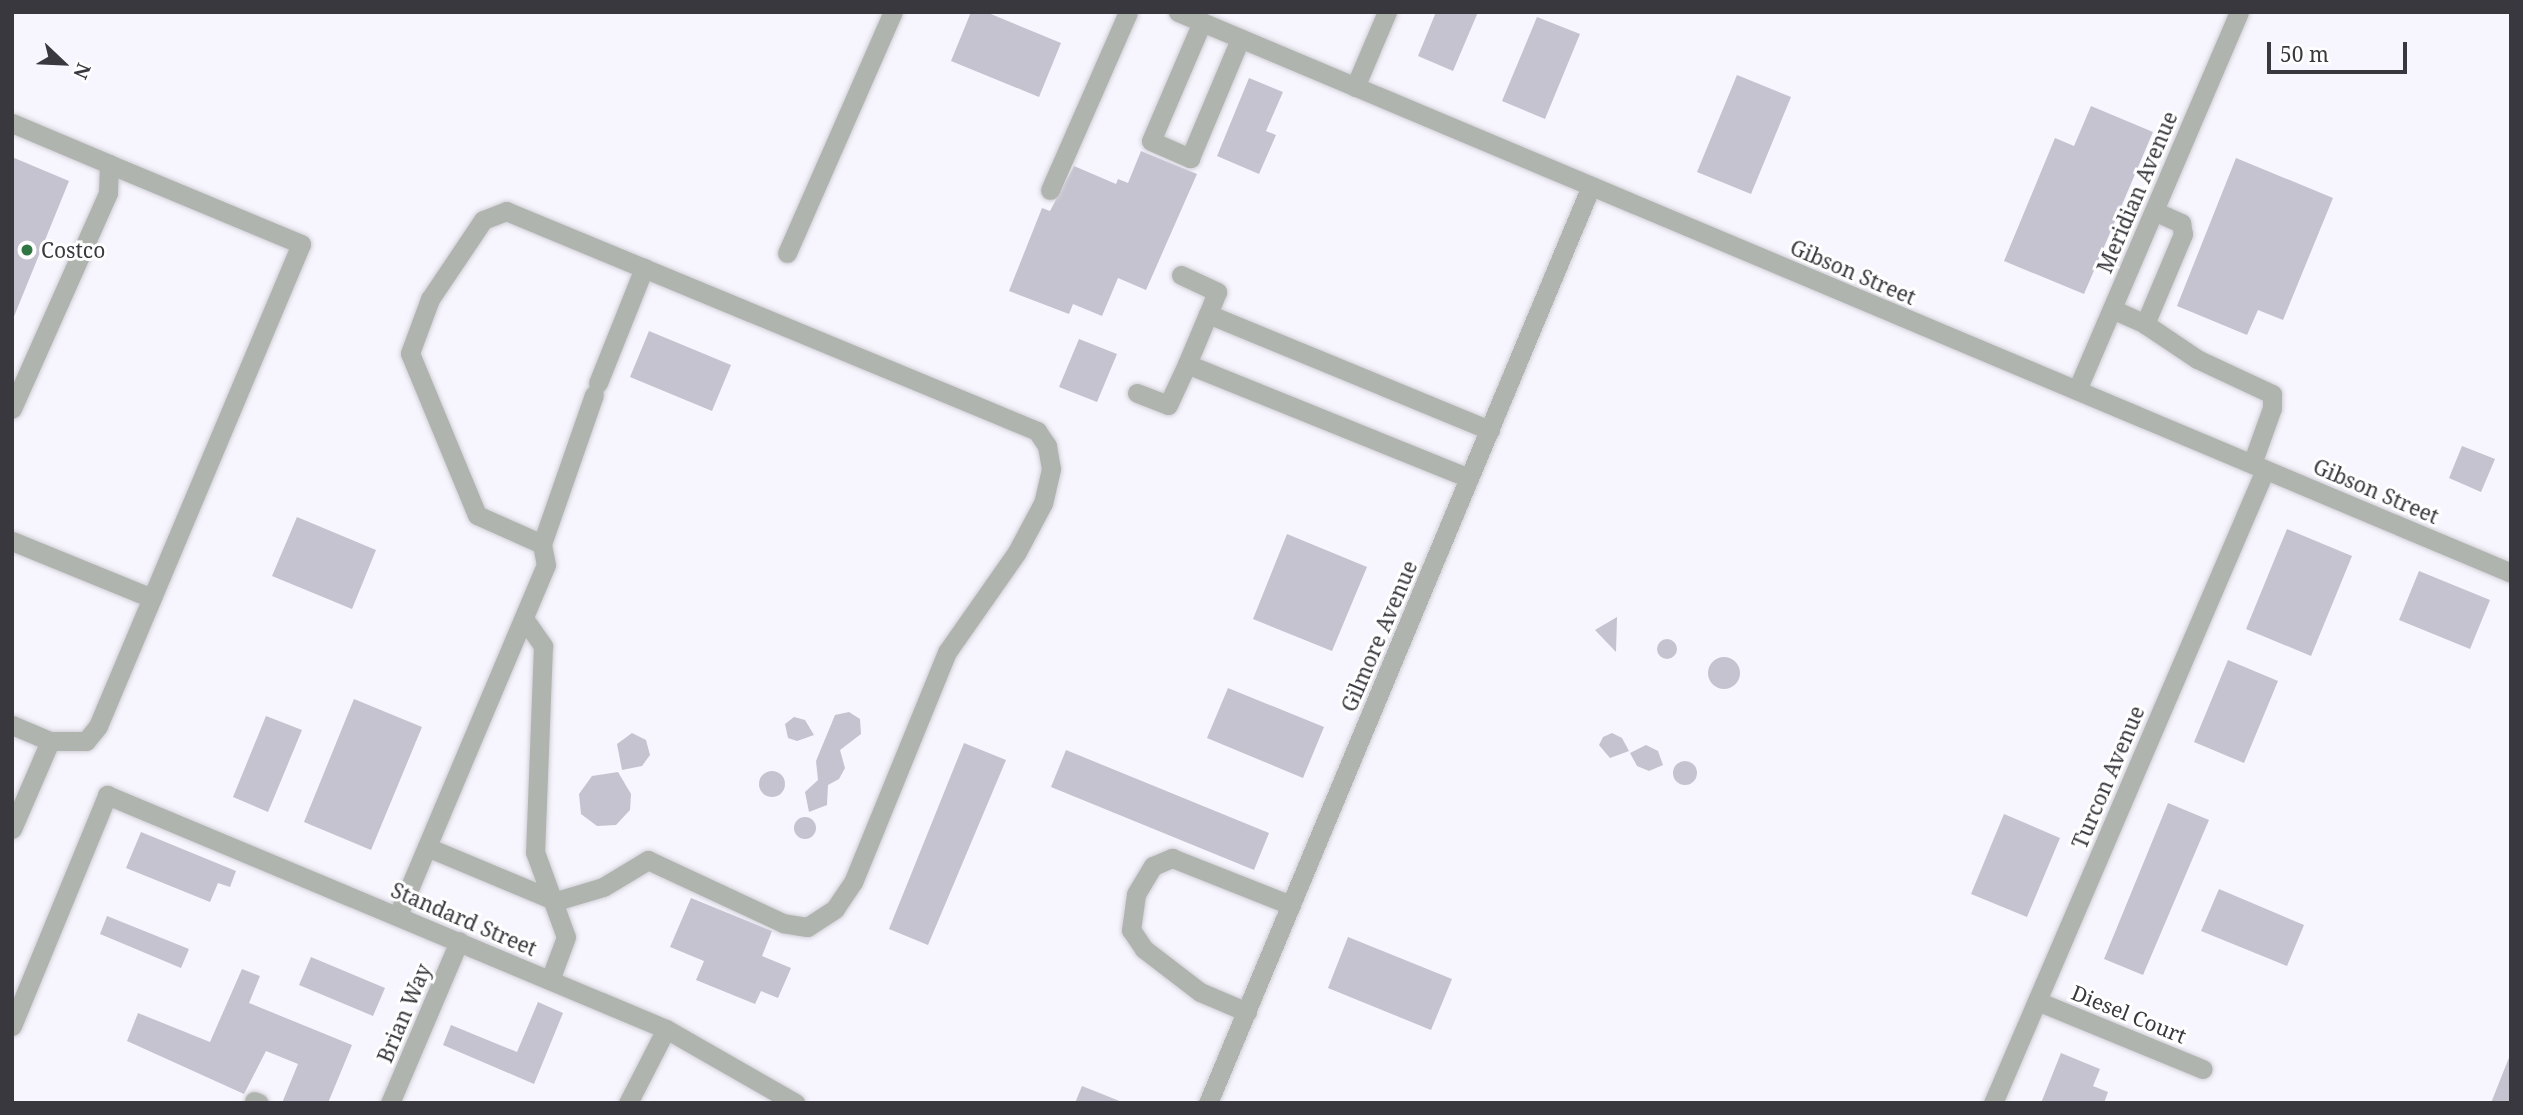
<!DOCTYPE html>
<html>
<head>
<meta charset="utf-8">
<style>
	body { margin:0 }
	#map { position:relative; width:2523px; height:1115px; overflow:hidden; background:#f7f5fd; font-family:"Noto Serif",serif }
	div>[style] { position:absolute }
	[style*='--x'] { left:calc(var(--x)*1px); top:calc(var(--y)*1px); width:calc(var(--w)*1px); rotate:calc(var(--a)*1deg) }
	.building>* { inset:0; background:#c6c3d1 }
	.round { border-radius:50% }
	.roads { filter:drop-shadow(0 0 2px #d1cfd7) drop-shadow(0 0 2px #d1cfd7) }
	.minor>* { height:19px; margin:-9.5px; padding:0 9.5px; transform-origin:9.5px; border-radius:9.5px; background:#afb4af }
	.dots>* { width:19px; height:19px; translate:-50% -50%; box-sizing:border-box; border:4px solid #fff; border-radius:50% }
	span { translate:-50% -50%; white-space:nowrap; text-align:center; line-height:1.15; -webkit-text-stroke:6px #fff; paint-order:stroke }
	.street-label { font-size:21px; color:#39383e }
	.poi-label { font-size:21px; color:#39383e }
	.left { translate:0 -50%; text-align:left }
	.frame { position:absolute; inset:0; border:14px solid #39383e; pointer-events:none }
	.north { position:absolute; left:28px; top:28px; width:70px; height:70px; -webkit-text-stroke:5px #fff; paint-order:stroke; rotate:113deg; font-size:19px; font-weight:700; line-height:28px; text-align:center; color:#39383e }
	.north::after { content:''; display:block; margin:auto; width:24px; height:32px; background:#39383e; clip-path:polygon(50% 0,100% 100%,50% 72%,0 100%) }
	.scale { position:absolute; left:2267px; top:42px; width:140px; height:32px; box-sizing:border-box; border:4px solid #39383e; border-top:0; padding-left:9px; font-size:21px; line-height:24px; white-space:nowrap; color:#39383e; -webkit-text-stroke:5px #fff; paint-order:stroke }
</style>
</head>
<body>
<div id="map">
	<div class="building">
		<div style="clip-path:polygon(971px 12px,986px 12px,1061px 43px,1039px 97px,951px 61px)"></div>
		<div style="clip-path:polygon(1436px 12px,1478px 12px,1453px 71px,1418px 56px)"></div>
		<div style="clip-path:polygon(1537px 17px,1580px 34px,1545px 119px,1502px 101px)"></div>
		<div style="clip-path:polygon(1737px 75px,1791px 97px,1751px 194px,1697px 172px)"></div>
		<div style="clip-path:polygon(1249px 78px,1283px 92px,1266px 131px,1276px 135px,1259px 174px,1217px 156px)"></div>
		<div style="clip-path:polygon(2091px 106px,2153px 132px,2084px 294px,2004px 261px,2055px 138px,2074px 146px)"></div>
		<div style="clip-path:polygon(1141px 151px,1197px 174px,1146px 290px,1118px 278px,1102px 316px,1073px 304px,1069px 314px,1009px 291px,1042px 208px,1050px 211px,1074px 166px,1116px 184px,1118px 179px,1128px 183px)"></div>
		<div style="clip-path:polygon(12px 157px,69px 181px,13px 319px,12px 318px)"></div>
		<div style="clip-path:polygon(2236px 158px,2333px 198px,2283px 320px,2258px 310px,2247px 335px,2177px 306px)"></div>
		<div style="clip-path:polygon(649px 331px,731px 365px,712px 411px,630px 377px)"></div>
		<div style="clip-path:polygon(1079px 339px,1117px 354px,1097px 402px,1059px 387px)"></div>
		<div style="clip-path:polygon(2462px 446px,2495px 459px,2481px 492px,2449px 478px)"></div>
		<div style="clip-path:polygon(297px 517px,376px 550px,352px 609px,272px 576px)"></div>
		<div style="clip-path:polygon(2287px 529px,2352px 556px,2311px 656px,2246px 629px)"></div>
		<div style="clip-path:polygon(1287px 534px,1367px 567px,1332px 651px,1253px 619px)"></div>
		<div style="clip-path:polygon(2419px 571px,2490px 600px,2470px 649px,2399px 620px)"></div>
		<div style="clip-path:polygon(1617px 617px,1616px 652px,1595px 630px)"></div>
		<div class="round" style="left:1657px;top:639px;width:20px;height:20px"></div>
		<div class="round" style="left:1708px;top:657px;width:32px;height:32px"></div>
		<div style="clip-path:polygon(2228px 660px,2278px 681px,2244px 763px,2194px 742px)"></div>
		<div style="clip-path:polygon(1228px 688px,1324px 727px,1303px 778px,1207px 738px)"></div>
		<div style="clip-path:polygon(354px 699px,422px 727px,371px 850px,304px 822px)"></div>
		<div style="clip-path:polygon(849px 712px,860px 719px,861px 734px,840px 750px,845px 768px,839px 779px,828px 785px,827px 805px,809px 812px,805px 792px,818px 780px,816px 761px,835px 715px)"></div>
		<div style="clip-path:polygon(266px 716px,302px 730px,268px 812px,233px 797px)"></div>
		<div style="clip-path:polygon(794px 717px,805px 720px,814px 735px,797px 741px,788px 738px,785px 724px)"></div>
		<div style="clip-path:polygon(632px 733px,646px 740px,650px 755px,642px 766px,622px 770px,617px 744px)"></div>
		<div style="clip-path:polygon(1612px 733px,1622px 738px,1629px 751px,1610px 758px,1599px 745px,1603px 737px)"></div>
		<div style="clip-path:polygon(964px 743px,1006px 760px,928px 945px,889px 929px)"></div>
		<div style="clip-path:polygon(1646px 745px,1658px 751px,1663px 765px,1649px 771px,1637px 766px,1630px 753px)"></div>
		<div style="clip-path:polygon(1066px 750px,1269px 833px,1254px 870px,1051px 787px)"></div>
		<div class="round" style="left:1673px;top:761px;width:24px;height:24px"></div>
		<div class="round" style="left:759px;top:771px;width:26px;height:26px"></div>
		<div style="clip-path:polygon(618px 772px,631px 794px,630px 810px,616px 825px,597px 826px,581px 814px,579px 794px,592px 776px)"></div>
		<div style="clip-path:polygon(2168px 803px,2209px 820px,2143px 975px,2104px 959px)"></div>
		<div style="clip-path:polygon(2004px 814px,2060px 838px,2027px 917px,1971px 894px)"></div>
		<div class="round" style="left:794px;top:817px;width:22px;height:22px"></div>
		<div style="clip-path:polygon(141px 832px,236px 871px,230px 887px,218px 883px,210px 902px,126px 868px)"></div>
		<div style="clip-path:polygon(2219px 889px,2304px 925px,2287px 966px,2201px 931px)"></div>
		<div style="clip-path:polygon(691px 898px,772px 931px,762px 956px,791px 968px,778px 998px,761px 991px,755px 1004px,696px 980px,704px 961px,670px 947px)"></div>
		<div style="clip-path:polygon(107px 916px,189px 949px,181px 968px,100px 934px)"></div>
		<div style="clip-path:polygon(1348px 937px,1452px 979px,1431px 1030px,1328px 988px)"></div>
		<div style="clip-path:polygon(311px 957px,385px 988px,373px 1016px,299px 985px)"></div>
		<div style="clip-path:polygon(242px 969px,260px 976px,249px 1003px,352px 1045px,328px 1103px,282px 1103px,298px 1064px,266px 1051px,244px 1094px,127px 1041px,138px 1013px,210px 1042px)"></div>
		<div style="clip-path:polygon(538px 1002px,563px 1013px,534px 1084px,443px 1045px,451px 1025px,517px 1052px)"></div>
		<div style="clip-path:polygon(2061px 1053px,2100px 1069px,2093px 1086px,2108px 1092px,2104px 1103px,2041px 1103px)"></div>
		<div style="clip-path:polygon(2510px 1055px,2511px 1103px,2491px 1103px)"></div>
		<div style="clip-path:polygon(1082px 1086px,1122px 1102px,1122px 1103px,1075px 1103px)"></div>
	</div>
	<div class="roads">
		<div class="minor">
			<div style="--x:1178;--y:12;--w:1446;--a:22.82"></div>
			<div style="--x:1202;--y:22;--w:129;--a:113.2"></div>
			<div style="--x:1151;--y:141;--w:43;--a:23.6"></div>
			<div style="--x:1190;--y:158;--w:129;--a:-67.2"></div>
			<div style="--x:1355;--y:87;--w:82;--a:-66.9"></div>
			<div style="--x:12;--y:123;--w:105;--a:22.9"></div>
			<div style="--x:109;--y:164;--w:29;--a:92"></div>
			<div style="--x:108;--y:193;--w:236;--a:114"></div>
			<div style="--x:1050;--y:190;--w:194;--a:-66.3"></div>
			<div style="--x:2154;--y:211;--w:30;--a:24"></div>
			<div style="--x:2181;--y:223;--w:11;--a:80"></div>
			<div style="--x:2183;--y:234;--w:98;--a:112.9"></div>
			<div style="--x:2145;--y:324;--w:63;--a:33.9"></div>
			<div style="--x:2197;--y:359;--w:83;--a:25"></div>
			<div style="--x:2272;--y:394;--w:14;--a:90"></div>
			<div style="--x:2272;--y:408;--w:59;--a:109.7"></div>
			<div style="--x:787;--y:253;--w:263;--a:-66.3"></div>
			<div style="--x:1181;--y:275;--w:40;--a:25"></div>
			<div style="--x:1217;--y:292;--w:24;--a:112"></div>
			<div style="--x:2112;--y:309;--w:36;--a:24"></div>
			<div style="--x:598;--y:383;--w:124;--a:-68.2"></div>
			<div style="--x:2077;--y:390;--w:411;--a:-66.8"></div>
			<div style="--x:1137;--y:393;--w:33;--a:21"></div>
			<div style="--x:1168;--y:405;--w:45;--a:-65.1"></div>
			<div style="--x:1469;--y:478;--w:304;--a:-158"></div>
			<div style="--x:1187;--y:364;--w:54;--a:-67.2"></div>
			<div style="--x:1208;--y:314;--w:305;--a:22.4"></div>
			<div style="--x:12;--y:541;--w:151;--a:22.2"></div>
			<div style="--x:542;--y:544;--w:158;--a:-70.8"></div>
			<div style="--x:525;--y:620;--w:32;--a:55"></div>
			<div style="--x:543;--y:646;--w:206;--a:92.2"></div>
			<div style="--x:535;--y:852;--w:90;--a:70"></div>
			<div style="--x:566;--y:937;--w:46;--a:110.4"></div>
			<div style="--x:12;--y:725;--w:41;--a:22.8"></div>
			<div style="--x:12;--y:829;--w:96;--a:-66.6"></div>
			<div style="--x:50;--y:741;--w:36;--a:0"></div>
			<div style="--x:86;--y:741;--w:19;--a:-51"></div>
			<div style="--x:98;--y:726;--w:523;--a:-67.16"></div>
			<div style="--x:301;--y:244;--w:208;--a:-157.4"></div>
			<div style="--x:398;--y:915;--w:380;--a:-67.1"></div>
			<div style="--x:546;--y:565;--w:21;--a:-101"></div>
			<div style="--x:542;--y:544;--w:71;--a:-156"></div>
			<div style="--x:477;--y:515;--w:175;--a:-112.5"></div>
			<div style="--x:410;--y:353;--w:58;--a:-69.7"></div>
			<div style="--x:430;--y:299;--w:95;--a:-56.1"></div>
			<div style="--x:483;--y:220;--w:25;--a:-21"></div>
			<div style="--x:506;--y:211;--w:575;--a:22.5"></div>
			<div style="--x:1037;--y:431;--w:18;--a:56"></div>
			<div style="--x:1047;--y:446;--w:23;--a:80"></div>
			<div style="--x:1051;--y:469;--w:35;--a:103"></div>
			<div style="--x:1043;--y:503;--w:55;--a:118"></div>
			<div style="--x:1017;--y:552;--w:122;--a:125"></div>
			<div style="--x:947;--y:652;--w:248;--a:112.2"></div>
			<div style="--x:853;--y:882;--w:32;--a:124"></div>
			<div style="--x:835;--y:909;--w:33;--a:147"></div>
			<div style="--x:807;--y:927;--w:24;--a:-171"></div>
			<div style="--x:783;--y:923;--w:149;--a:-155"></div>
			<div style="--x:648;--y:860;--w:52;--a:149"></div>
			<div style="--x:603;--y:887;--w:49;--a:163.4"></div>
			<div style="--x:556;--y:901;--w:140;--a:-157.3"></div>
			<div style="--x:2037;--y:1001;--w:179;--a:22.3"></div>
			<div style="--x:1247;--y:1012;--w:51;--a:-156.9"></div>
			<div style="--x:1200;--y:992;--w:71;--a:-142.5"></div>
			<div style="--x:1144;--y:949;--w:23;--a:-124"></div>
			<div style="--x:1131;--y:930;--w:36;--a:-82"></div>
			<div style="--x:1136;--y:894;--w:33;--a:-59"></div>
			<div style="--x:1153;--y:866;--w:21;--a:-23"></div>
			<div style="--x:1172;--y:858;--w:128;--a:21.6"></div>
			<div style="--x:12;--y:1026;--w:250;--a:-67.6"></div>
			<div style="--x:107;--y:795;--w:606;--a:22.71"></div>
			<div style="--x:666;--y:1029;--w:149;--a:29.8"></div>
			<div style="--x:254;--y:1101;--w:5;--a:22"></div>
			<div style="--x:390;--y:1103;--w:176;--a:-66.9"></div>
			<div style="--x:628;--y:1103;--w:83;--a:-62.8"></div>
			<div style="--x:1208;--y:1103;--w:994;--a:-67.33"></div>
			<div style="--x:1993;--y:1103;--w:689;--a:-66.75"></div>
		</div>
	</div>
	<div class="dots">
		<div style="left:27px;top:250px;background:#307743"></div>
	</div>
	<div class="street-label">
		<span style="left:2137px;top:192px;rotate:-67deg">Meridian Avenue</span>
		<span style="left:1853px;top:272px;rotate:23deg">Gibson Street</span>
		<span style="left:2376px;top:491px;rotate:23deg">Gibson Street</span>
		<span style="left:1379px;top:636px;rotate:-67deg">Gilmore Avenue</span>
		<span style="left:2108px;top:777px;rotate:-67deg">Turcon Avenue</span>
		<span style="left:464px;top:919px;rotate:23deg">Standard Street</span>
		<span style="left:404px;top:1013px;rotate:-67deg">Brian Way</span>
		<span style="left:2129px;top:1014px;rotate:22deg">Diesel Court</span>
	</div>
	<div class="poi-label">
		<span class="left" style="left:41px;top:250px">Costco</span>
	</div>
	<div class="frame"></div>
	<div class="north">N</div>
	<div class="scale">50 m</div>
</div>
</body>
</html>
